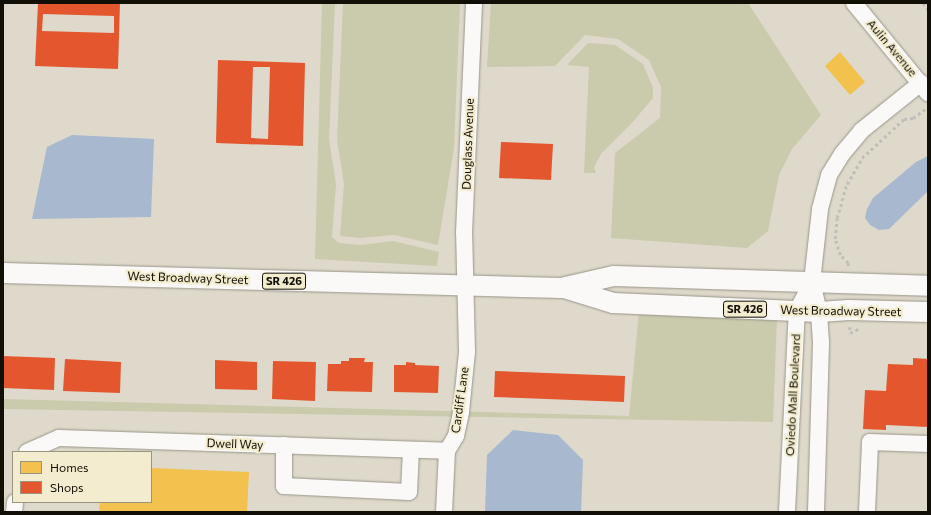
<!DOCTYPE html>
<html>
<head>
<meta charset="utf-8">
<style>
	body { margin:0 }
	#map { position:relative; width:931px; height:515px; overflow:hidden; background:#ded9ca; font-family:Commissioner,sans-serif }
	div>[style] { position:absolute }
	[style*='--x'] { left:calc(var(--x)*1px); top:calc(var(--y)*1px); width:calc(var(--w)*1px); rotate:calc(var(--a)*1deg) }
	.green>* { inset:0; background:#cacaad }
	.water>* { inset:0; background:#a7b8cf }
	.homes>* { inset:0; background:#f2c14e }
	.shops>* { inset:0; background:#e4572e }
	.path>* { height:2.5px; margin-top:-1.25px; transform-origin:0; background:repeating-linear-gradient(90deg,#c0beb9 0 3px,transparent 0 6px) }
	.roads { filter:drop-shadow(0 0 1px #99958a) drop-shadow(0 0 1px #99958a) }
	.minor>* { height:16px; margin:-8px; padding:0 8px; transform-origin:8px; border-radius:8px; background:#faf9f7 }
	.major>* { height:20px; margin:-10px; padding:0 10px; transform-origin:10px; border-radius:10px; background:#faf9f7 }
	span { translate:-50% -50%; white-space:nowrap; text-align:center; line-height:1.15; -webkit-text-stroke:4px #f3eccf; paint-order:stroke }
	.shield-label span { padding:1px 3px; background:#f3eccf; border:1px solid; border-radius:3px; -webkit-text-stroke-width:0 }
	.shield-label { font-size:11px; color:#120f06; font-weight:700 }
	.street-label { font-size:12px; color:#120f06 }
	.frame { position:absolute; inset:0; border:4px solid #120f06; pointer-events:none }
	.legend { position:absolute; left:12px; top:451px; width:140px; height:52px; box-sizing:border-box; background:#f3eccf; border:1px solid #99947f; margin:0; padding:5px 7px; list-style:none; font-size:12px; color:#120f06 }
	.legend li { display:flex; align-items:center; gap:8px; height:20px }
	.legend b { width:20px; border:1px solid #99947f }
</style>
</head>
<body>
<div id="map">
	<div class="green">
		<div style="clip-path:polygon(322px 3px,335px 3px,329px 139px,336px 184px,332px 237px,339px 243px,361px 245px,393px 241px,439px 252px,437px 266px,315px 259px)"></div>
		<div style="clip-path:polygon(343px 3px,460px 3px,454px 148px,438px 245px,394px 235px,360px 238px,340px 236px,344px 184px,337px 140px)"></div>
		<div style="clip-path:polygon(491px 3px,748px 3px,821px 115px,792px 149px,779px 175px,768px 231px,747px 248px,611px 238px,615px 153px,660px 118px,661px 87px,649px 60px,618px 39px,585px 35px,555px 66px,487px 67px)"></div>
		<div style="clip-path:polygon(588px 43px,615px 45px,643px 64px,653px 88px,653px 98px,631px 124px,601px 154px,594px 167px,596px 173px,584px 173px,589px 67px,567px 65px)"></div>
		<div style="clip-path:polygon(639px 312px,777px 318px,773px 422px,3px 409px,3px 399px,629px 416px)"></div>
	</div>
	<div class="water">
		<div style="clip-path:polygon(72px 135px,154px 139px,151px 217px,32px 219px,47px 147px)"></div>
		<div style="clip-path:polygon(928px 156px,928px 191px,889px 229px,879px 230px,870px 225px,865px 218px,867px 209px,873px 198px,916px 162px)"></div>
		<div style="clip-path:polygon(513px 430px,558px 435px,583px 460px,581px 512px,485px 512px,487px 455px)"></div>
	</div>
	<div class="homes">
		<div style="clip-path:polygon(840px 52px,865px 82px,850px 95px,825px 66px)"></div>
		<div style="clip-path:polygon(151px 468px,249px 472px,247px 512px,99px 512px,100px 502px,151px 502px)"></div>
	</div>
	<div class="shops">
		<div style="clip-path:polygon(evenodd,38px 3px,120px 3px,118px 69px,35px 66px,38px 3px,43px 14px,114px 16px,114px 33px,42px 31px,43px 14px)"></div>
		<div style="clip-path:polygon(evenodd,218px 60px,305px 63px,303px 146px,216px 143px,218px 60px,253px 67px,270px 67px,268px 139px,251px 138px,253px 67px)"></div>
		<div style="clip-path:polygon(501px 142px,553px 144px,551px 180px,499px 178px)"></div>
		<div style="clip-path:polygon(3px 356px,55px 358px,54px 390px,3px 388px)"></div>
		<div style="clip-path:polygon(349px 358px,365px 358px,364px 362px,373px 362px,372px 392px,327px 391px,328px 364px,341px 364px,341px 361px,349px 361px)"></div>
		<div style="clip-path:polygon(913px 358px,928px 359px,928px 427px,886px 425px,886px 430px,863px 429px,865px 390px,886px 391px,888px 364px,913px 365px)"></div>
		<div style="clip-path:polygon(65px 359px,121px 362px,120px 393px,63px 391px)"></div>
		<div style="clip-path:polygon(215px 360px,257px 362px,257px 390px,215px 389px)"></div>
		<div style="clip-path:polygon(273px 361px,316px 362px,315px 401px,272px 399px)"></div>
		<div style="clip-path:polygon(406px 362px,415px 363px,415px 365px,439px 366px,438px 393px,394px 392px,394px 365px,406px 365px)"></div>
		<div style="clip-path:polygon(495px 371px,625px 376px,624px 402px,494px 397px)"></div>
	</div>
	<div class="path">
		<div style="--x:923;--y:3;--w:8;--a:50"></div>
		<div style="--x:848;--y:266;--w:3;--a:-90"></div>
		<div style="--x:848;--y:263;--w:11;--a:-135"></div>
		<div style="--x:840;--y:255;--w:17;--a:-107"></div>
		<div style="--x:835;--y:239;--w:21;--a:-85"></div>
		<div style="--x:837;--y:218;--w:35;--a:-74"></div>
		<div style="--x:847;--y:184;--w:30;--a:-60"></div>
		<div style="--x:862;--y:158;--w:57;--a:-42.9"></div>
		<div style="--x:904;--y:119;--w:9;--a:-6"></div>
		<div style="--x:913;--y:118;--w:17;--a:-36"></div>
		<div style="--x:850;--y:327;--w:6;--a:90"></div>
		<div style="--x:850;--y:333;--w:11;--a:-27"></div>
	</div>
	<div class="roads">
		<div class="minor">
			<div style="--x:854;--y:3;--w:117;--a:50.6"></div>
			<div style="--x:284;--y:445;--w:41;--a:90"></div>
			<div style="--x:284;--y:486;--w:125;--a:2.7"></div>
			<div style="--x:409;--y:492;--w:42;--a:-87.3"></div>
			<div style="--x:27;--y:452;--w:35;--a:-24"></div>
			<div style="--x:59;--y:438;--w:388;--a:1.9"></div>
			<div style="--x:14;--y:512;--w:10;--a:-84"></div>
			<div style="--x:444;--y:512;--w:61;--a:-87.2"></div>
			<div style="--x:447;--y:451;--w:17;--a:-59"></div>
			<div style="--x:456;--y:436;--w:25;--a:-78"></div>
			<div style="--x:461;--y:412;--w:60;--a:-84.3"></div>
			<div style="--x:467;--y:352;--w:119;--a:-91.4"></div>
			<div style="--x:464;--y:233;--w:230;--a:-87.5"></div>
			<div style="--x:787;--y:512;--w:201;--a:-87.2"></div>
			<div style="--x:797;--y:311;--w:33;--a:-63"></div>
			<div style="--x:816;--y:512;--w:170;--a:-88.3"></div>
			<div style="--x:821;--y:342;--w:30;--a:-94"></div>
			<div style="--x:819;--y:312;--w:31;--a:-103"></div>
			<div style="--x:812;--y:282;--w:73;--a:-83.7"></div>
			<div style="--x:820;--y:209;--w:35;--a:-75"></div>
			<div style="--x:829;--y:175;--w:25;--a:-58"></div>
			<div style="--x:842;--y:154;--w:30;--a:-50"></div>
			<div style="--x:861;--y:131;--w:77;--a:-38.7"></div>
			<div style="--x:867;--y:512;--w:70;--a:-87.5"></div>
			<div style="--x:870;--y:442;--w:58;--a:2"></div>
		</div>
		<div class="major">
			<div style="--x:3;--y:273;--w:558;--a:1.54"></div>
			<div style="--x:561;--y:288;--w:54;--a:-12.8"></div>
			<div style="--x:614;--y:276;--w:314;--a:1.8"></div>
			<div style="--x:564;--y:288;--w:51;--a:17"></div>
			<div style="--x:613;--y:303;--w:206;--a:2.5"></div>
			<div style="--x:819;--y:312;--w:30;--a:-4"></div>
			<div style="--x:849;--y:310;--w:79;--a:1.5"></div>
		</div>
	</div>
	<div class="shield-label">
		<span style="left:284px;top:281px">SR 426</span>
		<span style="left:745px;top:309px">SR 426</span>
	</div>
	<div class="street-label">
		<span style="left:892px;top:48px;rotate:50deg">Aulin Avenue</span>
		<span style="left:468px;top:144px;rotate:-88deg">Douglass Avenue</span>
		<span style="left:188px;top:278px;rotate:2deg">West Broadway Street</span>
		<span style="left:841px;top:311px;rotate:1deg">West Broadway Street</span>
		<span style="left:793px;top:395px;rotate:-87deg">Oviedo Mall Boulevard</span>
		<span style="left:460px;top:400px;rotate:-82deg">Cardiff Lane</span>
		<span style="left:235px;top:444px;rotate:2deg">Dwell Way</span>
	</div>
	<div class="frame"></div>
	<ul class="legend">
	<li><b style="height:11px;background:#f2c14e"></b>Homes</li>
	<li><b style="height:11px;background:#e4572e"></b>Shops</li>
	</ul>
</div>
</body>
</html>
